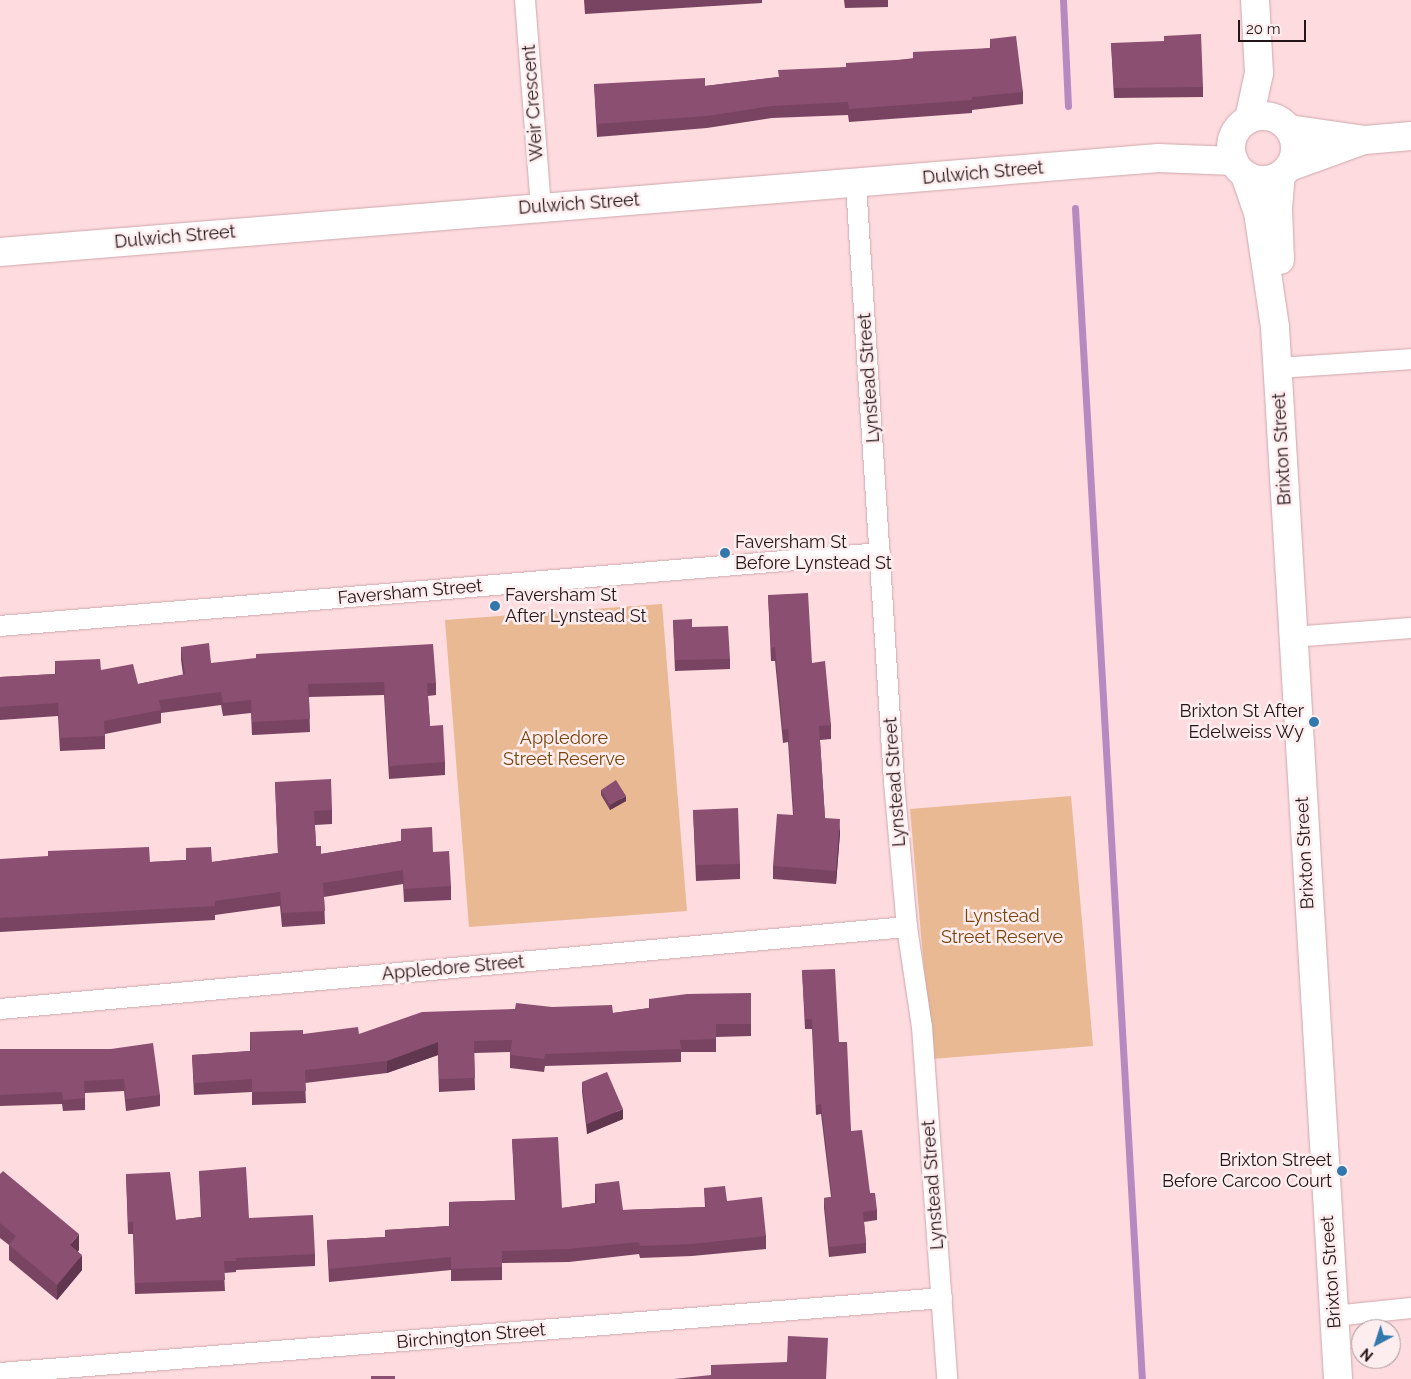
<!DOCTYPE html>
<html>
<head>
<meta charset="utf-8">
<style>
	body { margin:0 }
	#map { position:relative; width:1411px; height:1379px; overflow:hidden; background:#fddbdf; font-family:Raleway,sans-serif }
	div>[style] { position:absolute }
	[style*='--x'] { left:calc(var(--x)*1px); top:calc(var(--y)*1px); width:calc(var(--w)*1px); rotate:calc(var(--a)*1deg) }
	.green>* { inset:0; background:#e8b993 }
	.stream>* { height:7px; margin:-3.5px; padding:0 3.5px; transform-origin:3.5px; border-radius:3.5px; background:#b68ac0 }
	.roads { filter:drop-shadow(0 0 1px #d0a7ad) drop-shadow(0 0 1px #d0a7ad) }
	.street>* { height:20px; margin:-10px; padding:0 10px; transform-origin:10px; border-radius:10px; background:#fff }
	.secondary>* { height:28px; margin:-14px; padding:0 14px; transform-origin:14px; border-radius:14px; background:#fff }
	.secondary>.ring { margin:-14px; padding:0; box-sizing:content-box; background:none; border:28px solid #fff; border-radius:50% }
	.wall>* { inset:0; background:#784462 }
	.shaded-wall>* { inset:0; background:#613750 }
	.building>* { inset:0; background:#8b4f72 }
	.dots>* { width:14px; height:14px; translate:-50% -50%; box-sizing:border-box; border:2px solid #feedef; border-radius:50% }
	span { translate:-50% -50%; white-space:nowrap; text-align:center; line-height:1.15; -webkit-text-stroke:5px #feedef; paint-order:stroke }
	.street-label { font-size:18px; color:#241518 }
	.poi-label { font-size:18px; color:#241518 }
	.left { translate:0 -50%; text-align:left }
	.right { translate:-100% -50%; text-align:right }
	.park-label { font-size:18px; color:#79440b }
	.north { position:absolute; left:1351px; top:1319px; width:50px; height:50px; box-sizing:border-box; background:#feedef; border:1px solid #a79799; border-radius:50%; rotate:220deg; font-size:14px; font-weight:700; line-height:20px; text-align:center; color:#241518 }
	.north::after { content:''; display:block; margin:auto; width:18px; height:22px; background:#3278ad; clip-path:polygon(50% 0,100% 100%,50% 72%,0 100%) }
	.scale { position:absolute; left:1238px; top:20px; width:68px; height:22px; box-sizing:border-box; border:2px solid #241518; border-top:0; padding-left:6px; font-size:15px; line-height:18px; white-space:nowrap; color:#241518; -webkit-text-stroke:4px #feedef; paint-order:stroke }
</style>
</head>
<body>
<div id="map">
	<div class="green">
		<div style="clip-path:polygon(662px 604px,687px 911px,469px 927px,445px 620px)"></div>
		<div style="clip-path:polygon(1071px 796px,1093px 1046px,932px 1059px,910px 809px)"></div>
	</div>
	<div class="stream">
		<div style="--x:1063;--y:0;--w:106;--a:87.3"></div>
		<div style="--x:1075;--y:208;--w:1173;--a:86.73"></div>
	</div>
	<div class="roads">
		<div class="street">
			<div style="--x:525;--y:0;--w:208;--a:85.6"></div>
			<div style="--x:856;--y:184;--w:599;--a:86.36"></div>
			<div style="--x:894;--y:782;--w:146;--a:84.9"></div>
			<div style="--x:907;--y:927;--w:101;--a:81.5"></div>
			<div style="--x:922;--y:1027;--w:353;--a:85.9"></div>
			<div style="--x:1277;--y:368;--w:134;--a:-3.8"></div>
			<div style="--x:0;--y:626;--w:883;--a:-4.74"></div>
			<div style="--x:1292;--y:637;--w:119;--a:-4.3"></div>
			<div style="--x:0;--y:1009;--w:911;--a:-5.17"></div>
			<div style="--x:1334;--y:1316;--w:77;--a:-5.9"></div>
			<div style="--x:0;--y:1373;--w:945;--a:-4.55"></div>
		</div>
		<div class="secondary">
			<div class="ring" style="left:1231px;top:116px;width:36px;height:36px"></div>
			<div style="--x:1249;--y:119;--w:47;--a:-77.7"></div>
			<div style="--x:1259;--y:73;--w:73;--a:-93.1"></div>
			<div style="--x:1289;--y:129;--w:77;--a:8.2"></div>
			<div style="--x:1365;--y:140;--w:46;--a:-5"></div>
			<div style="--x:1289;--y:167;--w:77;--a:-19.9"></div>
			<div style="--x:1245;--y:175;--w:39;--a:71"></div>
			<div style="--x:1258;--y:212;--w:116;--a:81.6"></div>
			<div style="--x:1275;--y:327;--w:1054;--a:86.57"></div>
			<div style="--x:0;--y:252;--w:1162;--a:-4.64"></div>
			<div style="--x:1158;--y:158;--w:76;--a:2.3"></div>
			<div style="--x:1280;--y:260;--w:52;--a:-92.2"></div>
			<div style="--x:1278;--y:208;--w:33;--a:-85"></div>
		</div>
	</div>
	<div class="wall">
		<div style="clip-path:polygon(584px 0,762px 0,762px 3px,585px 14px)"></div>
		<div style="clip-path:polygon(844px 0,888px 0,888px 7px,845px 8px)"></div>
		<div style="clip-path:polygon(990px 39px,1023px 92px,1023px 104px,972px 110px,972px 113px,849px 122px,848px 115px,772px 118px,707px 128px,597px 137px,594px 84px,705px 86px,778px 77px,846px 67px,990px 48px)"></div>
		<div style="clip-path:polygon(1111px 43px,1203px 87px,1203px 97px,1114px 98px)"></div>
		<div style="clip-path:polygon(768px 595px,812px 663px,831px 725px,831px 739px,820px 740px,825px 818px,840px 833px,836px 884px,773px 879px,773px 866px,793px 815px,788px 742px,783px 743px,775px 661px,771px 661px)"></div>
		<div style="clip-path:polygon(673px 620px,730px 659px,730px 669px,675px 671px)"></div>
		<div style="clip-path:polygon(181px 647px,211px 663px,436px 683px,436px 695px,428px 696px,430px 726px,445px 762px,445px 775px,389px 779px,384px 695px,309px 697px,310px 732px,252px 735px,251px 713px,223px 716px,221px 705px,161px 713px,161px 723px,105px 734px,105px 749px,60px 751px,58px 716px,0 720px,0 677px,55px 674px,55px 661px,101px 670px,138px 684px,183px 675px,181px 660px)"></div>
		<div style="clip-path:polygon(275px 782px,332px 810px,332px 824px,315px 825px,316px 846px,321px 854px,401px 841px,401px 829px,433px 852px,451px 886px,451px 900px,404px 902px,403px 884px,324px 897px,325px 924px,282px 927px,280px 906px,215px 915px,215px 920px,0 932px,0 859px,150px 862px,186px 860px,186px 848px,212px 862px,278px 853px)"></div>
		<div style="clip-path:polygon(601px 790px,626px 801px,610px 810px,601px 795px)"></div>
		<div style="clip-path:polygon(693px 810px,740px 864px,740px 879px,696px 881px)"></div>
		<div style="clip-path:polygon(802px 970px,839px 1042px,851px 1131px,870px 1193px,877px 1210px,877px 1220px,864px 1222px,866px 1243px,866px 1253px,829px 1257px,824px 1208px,824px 1198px,831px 1197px,821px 1114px,816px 1115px,812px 1029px,805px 1029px)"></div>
		<div style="clip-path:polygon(649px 999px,751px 1024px,751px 1036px,716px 1037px,716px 1052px,681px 1052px,681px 1062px,545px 1066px,544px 1072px,510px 1068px,510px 1052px,474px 1053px,475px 1090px,439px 1092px,438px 1055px,387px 1073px,305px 1083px,306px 1103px,252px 1105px,252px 1092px,194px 1095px,192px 1055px,250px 1051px,250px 1032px,303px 1034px,359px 1034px,515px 1009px,552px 1007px,613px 1013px,649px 1008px)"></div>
		<div style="clip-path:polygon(0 1049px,111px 1049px,160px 1095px,160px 1106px,126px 1111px,124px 1091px,85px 1093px,85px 1110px,63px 1111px,62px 1104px,0 1106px)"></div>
		<div style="clip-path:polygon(582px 1082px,623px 1119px,587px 1134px,582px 1092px)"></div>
		<div style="clip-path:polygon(512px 1139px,562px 1208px,595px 1203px,595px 1184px,623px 1210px,705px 1207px,704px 1188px,727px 1201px,766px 1236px,766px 1249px,692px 1256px,640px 1258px,639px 1254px,569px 1262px,502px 1263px,502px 1280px,451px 1281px,451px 1270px,329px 1282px,327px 1240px,385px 1237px,385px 1230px,449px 1226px,449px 1202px,515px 1200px)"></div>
		<div style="clip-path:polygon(199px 1171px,249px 1218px,315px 1254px,315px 1266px,236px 1270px,236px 1272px,224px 1273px,225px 1291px,135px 1294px,133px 1234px,128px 1234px,126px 1174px,176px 1220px,201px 1217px)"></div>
		<div style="clip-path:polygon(0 1174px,79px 1250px,78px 1251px,82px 1270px,57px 1300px,9px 1260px,9px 1245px,0 1238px)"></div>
	</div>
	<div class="shaded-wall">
		<div style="clip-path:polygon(626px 796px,626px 801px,610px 810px,610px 805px)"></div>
		<div style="clip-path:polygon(840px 819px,840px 833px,836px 884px,836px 871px)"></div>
		<div style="clip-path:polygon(438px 1042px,438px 1055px,387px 1073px,387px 1061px)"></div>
		<div style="clip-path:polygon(623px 1109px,623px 1119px,587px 1134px,587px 1124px)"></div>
		<div style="clip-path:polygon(79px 1234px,79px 1250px,70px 1260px,70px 1245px)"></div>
		<div style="clip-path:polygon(82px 1255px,82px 1270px,57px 1300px,57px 1285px)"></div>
	</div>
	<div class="building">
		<div style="clip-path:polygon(1201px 34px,1203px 87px,1114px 88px,1111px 43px,1164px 41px,1164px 36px)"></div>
		<div style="clip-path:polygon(1016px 36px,1023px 92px,972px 97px,972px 100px,849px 109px,848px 102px,772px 106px,707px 116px,597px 124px,594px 84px,705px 78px,705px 86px,779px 77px,778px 70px,846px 67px,846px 63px,913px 59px,913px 52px,991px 48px,990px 39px)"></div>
		<div style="clip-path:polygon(808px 593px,812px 663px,825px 661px,831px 725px,819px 726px,825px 818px,840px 819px,836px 871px,773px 866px,777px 814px,794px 815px,788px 729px,783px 730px,775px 647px,771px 648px,768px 595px)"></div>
		<div style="clip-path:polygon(692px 619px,692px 627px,728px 626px,730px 659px,675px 660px,673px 620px)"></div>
		<div style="clip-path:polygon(209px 643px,211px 663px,256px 658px,256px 654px,433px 644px,436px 683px,427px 683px,430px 726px,443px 725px,445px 762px,389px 766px,384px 682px,308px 684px,310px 719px,252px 722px,251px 700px,223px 703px,221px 692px,159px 700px,161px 710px,104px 721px,105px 736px,60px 738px,58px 703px,0 707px,0 677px,56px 674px,55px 661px,100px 659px,101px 670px,133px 664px,138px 684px,185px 674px,181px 647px)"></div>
		<div style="clip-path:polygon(331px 779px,332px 810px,314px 811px,316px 846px,321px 846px,321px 854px,401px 841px,401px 829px,432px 827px,433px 852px,449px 851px,451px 886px,404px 889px,403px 870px,323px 883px,325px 911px,282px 913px,280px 892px,215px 901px,215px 906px,0 918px,0 859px,48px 856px,48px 851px,149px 847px,150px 862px,186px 860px,186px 848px,211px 847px,212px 862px,278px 853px,275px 782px)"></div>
		<div style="clip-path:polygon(616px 780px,626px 796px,610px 805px,601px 790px)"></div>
		<div style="clip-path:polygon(738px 808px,740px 864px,696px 865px,693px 810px)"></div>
		<div style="clip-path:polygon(835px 969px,839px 1042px,847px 1042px,851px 1131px,862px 1130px,870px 1193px,875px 1193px,877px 1210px,863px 1212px,866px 1243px,829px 1247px,824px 1198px,832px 1197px,821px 1104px,816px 1105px,812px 1019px,805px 1019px,802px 970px)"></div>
		<div style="clip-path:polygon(751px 993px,751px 1024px,716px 1024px,716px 1039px,680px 1040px,681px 1049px,545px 1054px,544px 1059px,510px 1055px,512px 1040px,474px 1041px,475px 1078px,439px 1079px,438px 1042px,387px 1061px,305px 1070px,306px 1091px,252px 1092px,252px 1079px,194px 1083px,192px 1055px,251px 1051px,250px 1032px,303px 1030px,303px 1034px,358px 1027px,359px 1034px,422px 1012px,515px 1009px,516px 1003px,552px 1007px,612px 1005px,613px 1013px,650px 1008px,649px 999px,687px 994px)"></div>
		<div style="clip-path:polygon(153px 1043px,160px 1095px,126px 1099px,124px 1079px,84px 1081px,85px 1098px,63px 1100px,62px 1092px,0 1095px,0 1049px,111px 1049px)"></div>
		<div style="clip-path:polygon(607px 1072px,623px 1109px,587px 1124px,582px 1082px)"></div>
		<div style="clip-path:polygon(558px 1137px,562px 1208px,597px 1203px,595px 1184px,619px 1181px,623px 1210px,706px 1207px,704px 1188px,725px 1186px,727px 1201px,762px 1197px,766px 1236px,692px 1244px,640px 1246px,639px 1242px,569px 1249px,502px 1251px,502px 1267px,451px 1269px,451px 1257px,329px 1269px,327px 1240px,385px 1237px,385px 1230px,450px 1226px,449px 1202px,516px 1200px,512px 1139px)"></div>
		<div style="clip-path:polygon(246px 1167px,249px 1218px,313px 1215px,315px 1254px,236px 1258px,236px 1261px,224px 1261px,225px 1280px,135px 1283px,133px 1222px,128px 1222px,126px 1174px,170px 1172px,176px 1220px,202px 1217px,199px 1171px)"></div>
		<div style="clip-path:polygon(3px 1171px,79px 1234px,70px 1245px,82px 1255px,57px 1285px,9px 1245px,16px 1236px,0 1223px,0 1174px)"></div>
		<div style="clip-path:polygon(788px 1336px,828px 1338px,826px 1379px,674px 1379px,711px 1375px,711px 1365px,787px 1362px)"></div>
		<div style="clip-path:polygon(371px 1376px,395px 1376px,395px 1379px,371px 1379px)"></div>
	</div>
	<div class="dots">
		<div style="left:725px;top:553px;background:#3278ad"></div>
		<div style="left:495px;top:606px;background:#3278ad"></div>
		<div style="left:1314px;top:722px;background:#3278ad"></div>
		<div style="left:1342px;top:1171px;background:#3278ad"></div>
	</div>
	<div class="street-label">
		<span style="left:533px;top:103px;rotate:-94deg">Weir Crescent</span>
		<span style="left:983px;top:173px;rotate:-5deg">Dulwich Street</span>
		<span style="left:579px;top:204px;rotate:-4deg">Dulwich Street</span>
		<span style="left:175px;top:237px;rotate:-5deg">Dulwich Street</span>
		<span style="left:869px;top:378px;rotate:-94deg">Lynstead Street</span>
		<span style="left:1282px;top:449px;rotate:-93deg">Brixton Street</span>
		<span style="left:410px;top:592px;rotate:-5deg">Faversham Street</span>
		<span style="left:895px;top:782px;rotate:-94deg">Lynstead Street</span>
		<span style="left:1305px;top:853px;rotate:-93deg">Brixton Street</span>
		<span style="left:453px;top:968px;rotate:-5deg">Appledore Street</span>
		<span style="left:933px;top:1185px;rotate:-94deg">Lynstead Street</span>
		<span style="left:1331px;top:1272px;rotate:-94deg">Brixton Street</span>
		<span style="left:471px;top:1336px;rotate:-5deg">Birchington Street</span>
	</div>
	<div class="poi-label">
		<span class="left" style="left:735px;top:553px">Faversham St<br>Before Lynstead St</span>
		<span class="left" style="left:505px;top:606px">Faversham St<br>After Lynstead St</span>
		<span class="right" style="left:1304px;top:722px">Brixton St After<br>Edelweiss Wy</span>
		<span class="right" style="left:1332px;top:1171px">Brixton Street<br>Before Carcoo Court</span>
	</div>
	<div class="park-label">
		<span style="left:564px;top:749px">Appledore<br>Street Reserve</span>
		<span style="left:1002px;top:927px">Lynstead<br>Street Reserve</span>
	</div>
	<div class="north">N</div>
	<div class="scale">20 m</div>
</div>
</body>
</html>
